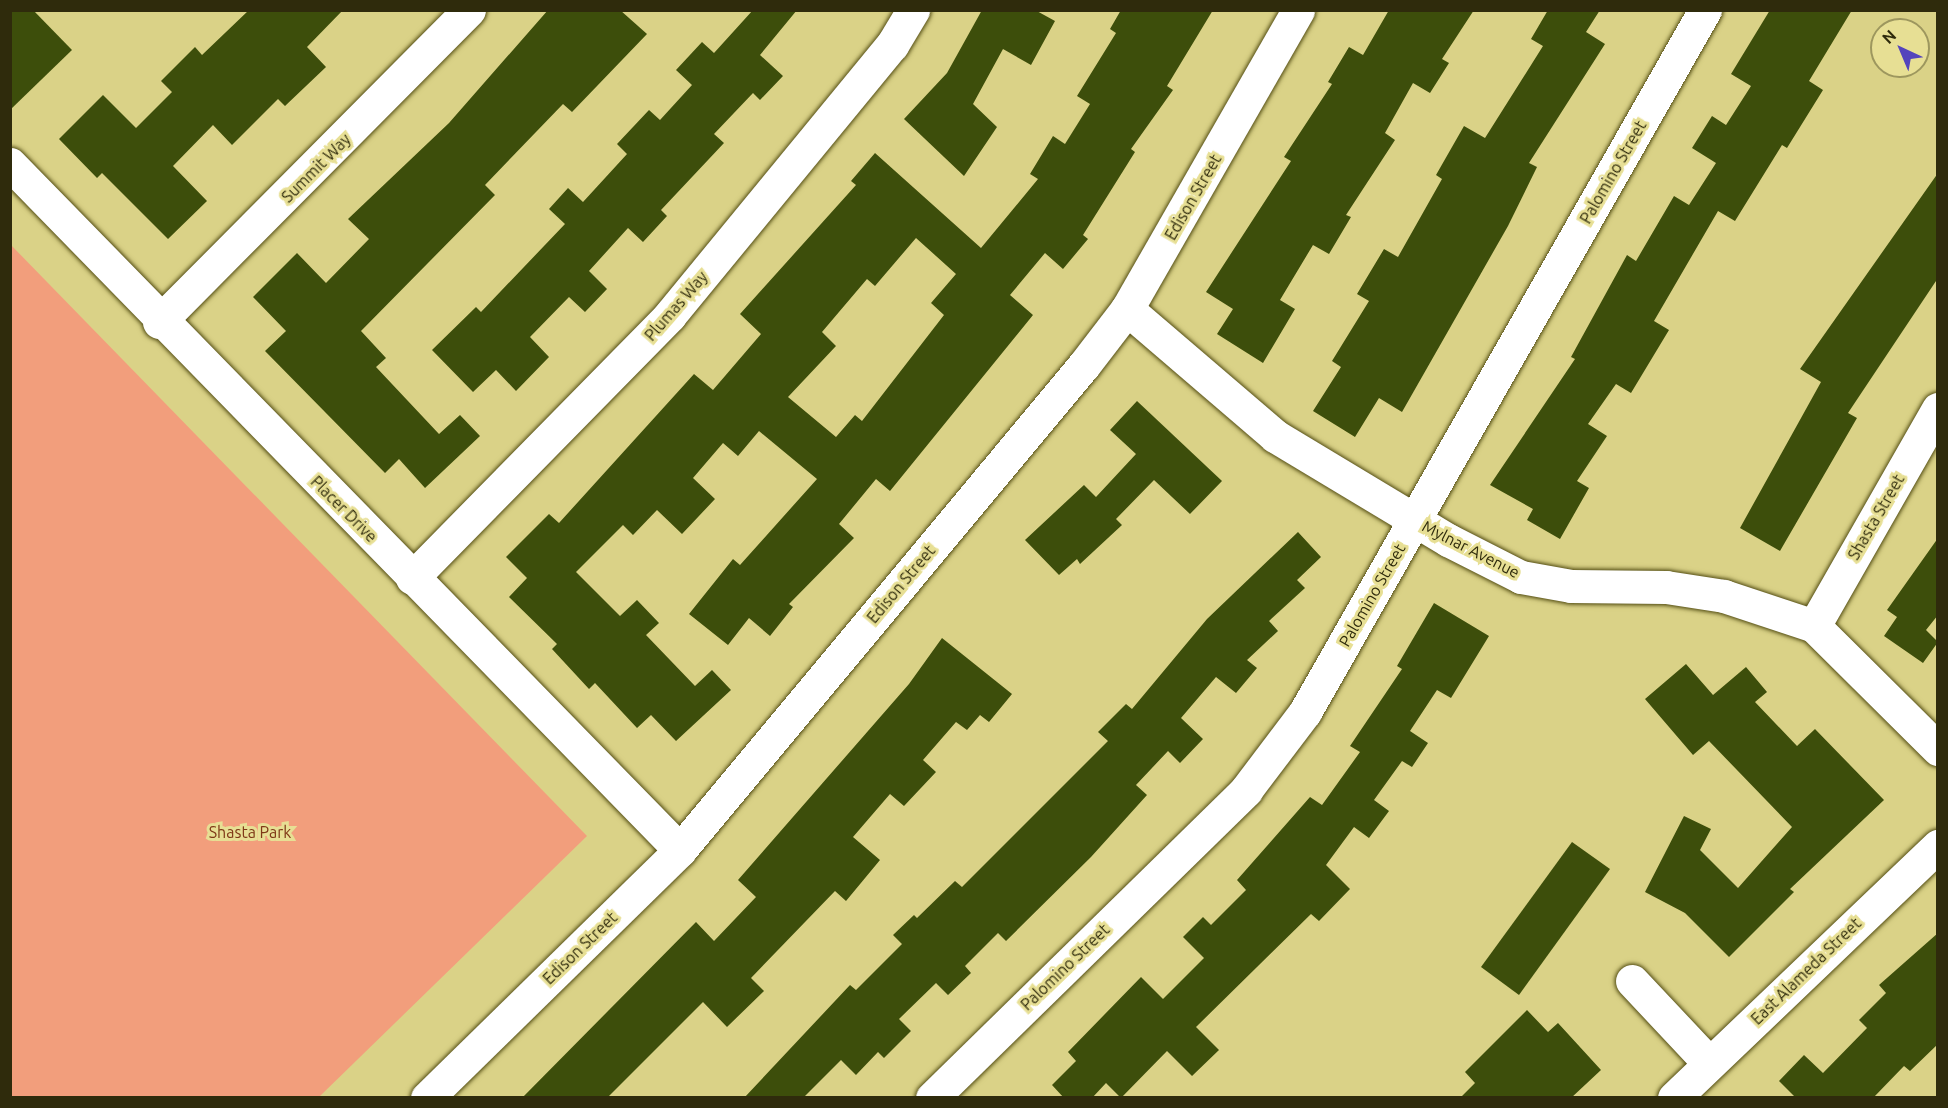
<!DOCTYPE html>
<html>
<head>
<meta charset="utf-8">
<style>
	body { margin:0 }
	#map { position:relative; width:1948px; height:1108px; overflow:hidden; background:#dad287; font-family:Ubuntu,sans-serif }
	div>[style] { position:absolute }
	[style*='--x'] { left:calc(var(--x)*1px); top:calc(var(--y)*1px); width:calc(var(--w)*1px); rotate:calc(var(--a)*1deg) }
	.green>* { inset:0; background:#f29e7c }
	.building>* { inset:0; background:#3d4e0b }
	.roads { filter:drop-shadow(0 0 2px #544e14) drop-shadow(0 0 2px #544e14) }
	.minor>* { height:33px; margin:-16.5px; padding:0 16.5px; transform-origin:16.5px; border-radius:16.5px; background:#fff }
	span { translate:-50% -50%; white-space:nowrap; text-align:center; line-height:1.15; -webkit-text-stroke:6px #e7df94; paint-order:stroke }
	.street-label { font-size:16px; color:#2f2b0c }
	.park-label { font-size:16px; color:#7f3817 }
	.frame { position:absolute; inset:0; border:12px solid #2f2b0c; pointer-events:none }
	.north { position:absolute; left:1870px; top:18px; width:60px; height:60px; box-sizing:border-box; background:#e7df94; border:2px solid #9d975e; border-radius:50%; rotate:316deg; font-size:16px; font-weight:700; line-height:24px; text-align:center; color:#2f2b0c }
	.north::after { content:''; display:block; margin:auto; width:21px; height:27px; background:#5444bc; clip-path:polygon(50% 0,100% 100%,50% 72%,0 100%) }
</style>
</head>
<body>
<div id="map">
	<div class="green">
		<div style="clip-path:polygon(10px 244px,587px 836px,319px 1097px,11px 1097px)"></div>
	</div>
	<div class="building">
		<div style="clip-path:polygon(10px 10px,33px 10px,72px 50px,10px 110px)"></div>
		<div style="clip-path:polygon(249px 10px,343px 10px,307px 47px,326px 67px,285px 106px,278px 99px,232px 145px,213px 125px,173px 166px,207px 201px,168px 239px,102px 173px,97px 178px,59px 139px,103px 95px,136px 128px,172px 92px,161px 81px,195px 47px,202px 55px)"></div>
		<div style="clip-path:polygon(548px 10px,620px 10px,647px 34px,572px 112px,563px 104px,485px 185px,495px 195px,361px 331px,386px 358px,376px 367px,439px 434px,460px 415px,480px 436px,425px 488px,399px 459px,385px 473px,265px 351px,286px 331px,253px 297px,297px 253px,326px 283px,369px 239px,348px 219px,449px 123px)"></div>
		<div style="clip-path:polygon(753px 10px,797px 10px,760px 55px,783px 76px,760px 100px,753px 93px,714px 134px,724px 143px,661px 210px,667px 216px,643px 242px,628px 228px,589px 271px,607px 289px,585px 312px,569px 297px,530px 337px,549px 357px,516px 391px,496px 370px,473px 392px,432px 350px,476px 307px,481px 312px,565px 224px,549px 209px,568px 188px,583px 202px,627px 154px,617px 144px,649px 110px,660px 120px,692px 85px,676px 70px,702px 42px,714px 53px)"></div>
		<div style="clip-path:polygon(982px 10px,1035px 10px,1055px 21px,1031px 65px,1003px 49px,973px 104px,997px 127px,964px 176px,904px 119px,947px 73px)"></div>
		<div style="clip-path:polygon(evenodd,1121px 10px,1213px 10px,1167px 86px,1173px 90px,1131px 149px,1135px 152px,1083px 235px,1088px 239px,1063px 269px,1045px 253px,1010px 295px,1033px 315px,890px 491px,876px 479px,839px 524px,854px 538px,789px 604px,793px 607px,770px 636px,749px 618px,728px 645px,689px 614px,733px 559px,740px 565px,817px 479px,759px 431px,738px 456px,723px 443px,693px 478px,715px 499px,682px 534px,657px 510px,633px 535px,623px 525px,576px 572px,620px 616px,637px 600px,659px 623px,646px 635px,695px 686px,712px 670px,731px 690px,676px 741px,651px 715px,637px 728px,595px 683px,589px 689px,552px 649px,557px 644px,509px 597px,527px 578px,506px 557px,549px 514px,559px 523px,694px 374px,713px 390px,761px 334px,740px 314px,856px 185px,851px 181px,875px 153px,981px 248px,1038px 179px,1030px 174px,1053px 136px,1065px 144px,1090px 104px,1077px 96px,1116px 33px,1110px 29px,1121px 10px,916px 238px,956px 274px,931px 303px,944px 315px,862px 421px,855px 415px,836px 437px,788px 397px,836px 346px,822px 332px,867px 279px,875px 286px,916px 238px)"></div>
		<div style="clip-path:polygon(1389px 10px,1474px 10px,1442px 59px,1449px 63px,1430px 93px,1413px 83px,1385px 133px,1395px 140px,1346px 215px,1351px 217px,1329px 254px,1313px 245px,1280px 300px,1295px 309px,1263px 363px,1217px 334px,1233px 309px,1206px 292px,1291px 161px,1284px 157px,1332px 84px,1328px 82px,1349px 47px,1363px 55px)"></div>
		<div style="clip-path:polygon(1548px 10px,1600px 10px,1586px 32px,1605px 44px,1529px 163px,1537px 167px,1508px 226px,1402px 412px,1379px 398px,1355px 437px,1313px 411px,1341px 367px,1332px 361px,1369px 301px,1357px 294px,1384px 249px,1398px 257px,1442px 179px,1436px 175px,1464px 126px,1485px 138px,1543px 46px,1531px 39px)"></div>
		<div style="clip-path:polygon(1770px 10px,1852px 10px,1809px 81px,1823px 90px,1787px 148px,1782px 145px,1735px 221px,1718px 211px,1654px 321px,1669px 330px,1631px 393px,1616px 384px,1588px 424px,1607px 436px,1577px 481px,1589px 488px,1560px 539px,1527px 520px,1533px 509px,1490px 485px,1575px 359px,1571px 357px,1627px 255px,1636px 261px,1674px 196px,1689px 205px,1716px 163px,1692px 148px,1712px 116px,1726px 125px,1751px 86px,1731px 74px)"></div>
		<div style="clip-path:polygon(1938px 173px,1938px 278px,1848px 413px,1857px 418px,1780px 551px,1740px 528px,1821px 382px,1800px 369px)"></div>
		<div style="clip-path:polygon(1137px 401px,1222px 481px,1190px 514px,1154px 480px,1116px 519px,1122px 525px,1080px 564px,1077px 559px,1059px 575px,1025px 540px,1084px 485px,1096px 497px,1136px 454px,1110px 430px)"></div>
		<div style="clip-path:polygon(1298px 532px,1321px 557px,1297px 580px,1305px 588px,1269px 621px,1278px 631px,1247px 660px,1257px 668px,1236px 693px,1216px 677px,1181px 718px,1203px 739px,1180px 763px,1168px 751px,1136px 785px,1147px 795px,1091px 857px,1006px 941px,998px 933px,965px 966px,971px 973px,948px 995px,936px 983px,899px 1019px,911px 1031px,884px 1058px,878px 1052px,856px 1075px,841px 1060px,803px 1098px,744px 1098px,850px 985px,856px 990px,902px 944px,893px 935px,914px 915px,917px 918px,955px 881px,962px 887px,1108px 741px,1098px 732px,1126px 704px,1132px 709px,1207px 619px)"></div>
		<div style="clip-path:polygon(1938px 538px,1938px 615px,1926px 630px,1938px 642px,1923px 663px,1884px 636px,1897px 617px,1887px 610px)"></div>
		<div style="clip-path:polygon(1434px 603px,1489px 636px,1451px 698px,1437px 690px,1410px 731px,1428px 743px,1412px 767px,1402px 761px,1374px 800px,1389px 811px,1369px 838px,1354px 827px,1326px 865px,1350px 889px,1319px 921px,1311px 914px,1196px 1027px,1219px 1050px,1192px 1076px,1167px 1051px,1121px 1098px,1106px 1083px,1092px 1098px,1064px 1098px,1052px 1085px,1076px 1061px,1068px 1052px,1141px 977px,1163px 999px,1204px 958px,1183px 937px,1203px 917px,1211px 925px,1246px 890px,1237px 880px,1310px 797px,1322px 805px,1360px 752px,1350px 746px,1402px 669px,1397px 666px)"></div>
		<div style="clip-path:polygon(942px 638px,1012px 694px,989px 722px,980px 715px,967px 730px,956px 722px,923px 760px,936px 772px,904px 806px,890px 794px,853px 837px,880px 860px,846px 901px,835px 891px,751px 978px,764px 991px,727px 1027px,703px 1002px,607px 1098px,522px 1098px,696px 922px,714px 941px,756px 897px,738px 880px,909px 684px)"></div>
		<div style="clip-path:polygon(1686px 664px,1713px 695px,1746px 667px,1767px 692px,1755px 702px,1797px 746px,1815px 729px,1884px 800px,1790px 889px,1794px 892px,1729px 957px,1685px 913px,1645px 892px,1684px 816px,1711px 829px,1700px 850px,1738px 888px,1792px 827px,1709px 741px,1693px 755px,1645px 699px)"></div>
		<div style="clip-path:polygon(1572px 842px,1610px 869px,1519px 995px,1481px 967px)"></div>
		<div style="clip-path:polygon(1938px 933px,1938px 1044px,1910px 1071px,1904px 1066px,1873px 1098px,1796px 1098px,1779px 1081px,1804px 1055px,1823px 1073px,1867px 1028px,1859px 1020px,1886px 993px,1879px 985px)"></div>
		<div style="clip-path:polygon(1527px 1010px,1548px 1032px,1558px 1023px,1601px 1070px,1571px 1098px,1460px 1098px,1475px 1083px,1465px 1072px)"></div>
	</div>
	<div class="roads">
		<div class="minor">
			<div style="--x:10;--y:164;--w:959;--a:45.68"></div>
			<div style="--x:1127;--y:309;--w:195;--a:40.6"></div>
			<div style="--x:1275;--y:436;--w:202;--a:31"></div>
			<div style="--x:1448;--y:540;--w:82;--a:26.9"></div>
			<div style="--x:1521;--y:577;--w:51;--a:10.2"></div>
			<div style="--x:1571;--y:586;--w:95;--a:0.6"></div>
			<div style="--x:1666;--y:587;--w:59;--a:8.8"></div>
			<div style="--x:1724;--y:596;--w:95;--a:18.4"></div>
			<div style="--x:1814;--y:626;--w:175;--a:44.8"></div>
			<div style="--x:159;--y:322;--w:440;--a:-45.2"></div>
			<div style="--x:412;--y:578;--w:368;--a:-45.5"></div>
			<div style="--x:670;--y:315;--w:350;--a:-50.6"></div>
			<div style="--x:892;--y:45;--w:41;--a:-59"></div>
			<div style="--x:1814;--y:626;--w:250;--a:-60.3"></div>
			<div style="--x:1632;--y:981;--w:112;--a:46.8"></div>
			<div style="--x:427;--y:1098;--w:354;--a:-44.4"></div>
			<div style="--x:680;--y:850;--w:631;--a:-50.21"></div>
			<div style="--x:1084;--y:365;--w:71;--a:-52.5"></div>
			<div style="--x:1127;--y:309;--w:344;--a:-60.2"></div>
			<div style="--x:932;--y:1098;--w:440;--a:-44.4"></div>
			<div style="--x:1246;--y:790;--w:98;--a:-52.9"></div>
			<div style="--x:1305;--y:712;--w:808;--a:-60.33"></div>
			<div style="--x:1674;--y:1098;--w:365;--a:-43.7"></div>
		</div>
	</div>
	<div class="street-label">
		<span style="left:316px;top:168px;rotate:-45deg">Summit Way</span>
		<span style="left:1613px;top:172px;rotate:-60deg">Palomino Street</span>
		<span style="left:1193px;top:197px;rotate:-60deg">Edison Street</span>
		<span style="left:676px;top:306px;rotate:-49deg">Plumas Way</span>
		<span style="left:344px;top:509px;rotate:45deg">Placer Drive</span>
		<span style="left:1876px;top:517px;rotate:-60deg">Shasta Street</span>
		<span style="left:1471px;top:549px;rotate:27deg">Mylnar Avenue</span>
		<span style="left:901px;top:584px;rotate:-50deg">Edison Street</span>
		<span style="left:1372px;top:595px;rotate:-60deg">Palomino Street</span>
		<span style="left:580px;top:948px;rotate:-44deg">Edison Street</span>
		<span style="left:1065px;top:967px;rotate:-44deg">Palomino Street</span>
		<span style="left:1806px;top:971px;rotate:-44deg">East Alameda Street</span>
	</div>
	<div class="park-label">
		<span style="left:250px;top:832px">Shasta Park</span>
	</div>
	<div class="frame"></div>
	<div class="north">N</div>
</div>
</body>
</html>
